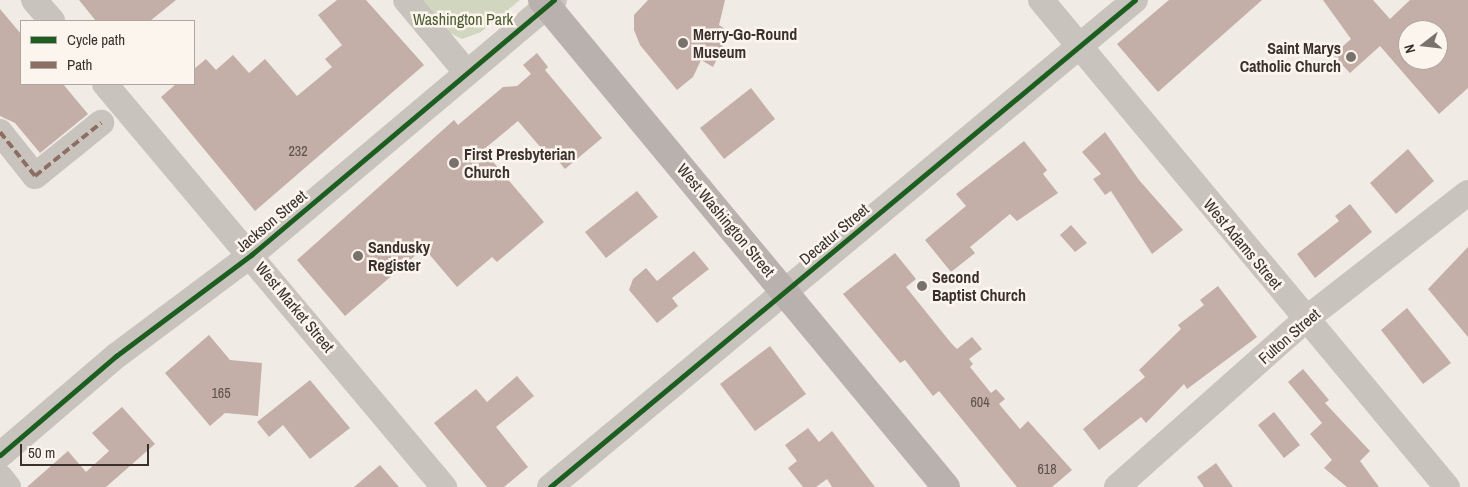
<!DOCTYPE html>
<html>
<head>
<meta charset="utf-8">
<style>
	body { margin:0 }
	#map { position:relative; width:1468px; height:487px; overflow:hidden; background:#f0ebe5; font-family:"Archivo Narrow",sans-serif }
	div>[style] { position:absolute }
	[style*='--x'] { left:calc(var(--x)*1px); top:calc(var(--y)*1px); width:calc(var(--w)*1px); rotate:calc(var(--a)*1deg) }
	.green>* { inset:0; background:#d1d6bf }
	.building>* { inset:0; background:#c3afa7 }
	.minor>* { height:26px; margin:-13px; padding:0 13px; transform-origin:13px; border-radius:13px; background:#c9c3be }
	.major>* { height:28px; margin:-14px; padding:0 14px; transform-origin:14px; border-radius:14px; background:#b8b1ad }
	.quiet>* { height:4px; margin-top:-2px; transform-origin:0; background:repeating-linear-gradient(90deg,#8d6e63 0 8px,transparent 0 12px) }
	.cycleway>* { height:5px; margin:-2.5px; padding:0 2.5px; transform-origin:2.5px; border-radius:2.5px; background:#1b5e20 }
	.dots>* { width:14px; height:14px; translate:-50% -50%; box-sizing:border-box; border:2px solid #fbf5ee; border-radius:50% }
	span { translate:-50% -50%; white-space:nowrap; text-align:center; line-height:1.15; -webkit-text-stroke:5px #fbf5ee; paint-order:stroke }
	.number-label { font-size:14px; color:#5d504a }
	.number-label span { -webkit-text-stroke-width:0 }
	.park-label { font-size:16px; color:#4a5a2e }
	.poi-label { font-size:16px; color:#3b302b; font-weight:700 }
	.left { translate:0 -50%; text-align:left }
	.right { translate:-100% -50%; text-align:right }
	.street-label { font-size:16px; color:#3b302b }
	.legend { position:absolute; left:20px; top:20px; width:175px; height:65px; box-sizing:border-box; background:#fbf5ee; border:1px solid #aea6a0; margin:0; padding:6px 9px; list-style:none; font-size:15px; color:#3b302b }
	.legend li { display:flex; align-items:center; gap:10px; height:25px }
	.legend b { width:25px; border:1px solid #aea6a0 }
	.north { position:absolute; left:1398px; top:20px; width:50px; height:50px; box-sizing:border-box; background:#fbf5ee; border:1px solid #aea6a0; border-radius:50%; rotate:254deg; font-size:14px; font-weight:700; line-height:20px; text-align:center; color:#3b302b }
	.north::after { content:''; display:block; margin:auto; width:18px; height:22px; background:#7a716c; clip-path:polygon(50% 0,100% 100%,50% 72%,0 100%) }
	.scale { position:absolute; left:20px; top:444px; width:129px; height:22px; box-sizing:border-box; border:2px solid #3b302b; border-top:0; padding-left:6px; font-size:15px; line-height:18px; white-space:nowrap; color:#3b302b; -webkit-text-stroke:4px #fbf5ee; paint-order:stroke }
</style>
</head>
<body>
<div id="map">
	<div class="green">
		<div style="clip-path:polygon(422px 0,520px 0,481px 32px,462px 39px,450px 33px)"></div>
	</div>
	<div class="building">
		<div style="clip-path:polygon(79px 0,176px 0,150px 21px,96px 21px)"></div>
		<div style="clip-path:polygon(337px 0,366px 0,424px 65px,255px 211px,161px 97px,176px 84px,194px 84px,194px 69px,206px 59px,216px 70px,233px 55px,249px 73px,265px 59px,297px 96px,332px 67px,325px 59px,342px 45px,318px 15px)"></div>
		<div style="clip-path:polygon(648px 0,725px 0,719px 25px,730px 32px,713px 67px,701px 60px,693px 77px,677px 90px,640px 45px,634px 30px,634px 15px)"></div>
		<div style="clip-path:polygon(1169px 0,1262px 0,1158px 92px,1117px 44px)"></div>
		<div style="clip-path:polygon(evenodd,1323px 0,1373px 0,1390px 19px,1410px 0,1468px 0,1468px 88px,1439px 114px,1380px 46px,1350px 73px,1333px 55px,1351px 39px,1323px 0,1408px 30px,1438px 30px,1438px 60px,1408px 60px,1408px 30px)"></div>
		<div style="clip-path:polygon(0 9px,21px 34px,21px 84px,63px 84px,88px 114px,40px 153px,15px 123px,0 116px)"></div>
		<div style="clip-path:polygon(537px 53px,548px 67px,545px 70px,602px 138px,565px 169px,551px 152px,547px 155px,518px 121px,483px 150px,544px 222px,497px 262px,492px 257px,457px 287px,424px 248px,345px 316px,297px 260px,454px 120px,458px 125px,503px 87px,517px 86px,531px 74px,523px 65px)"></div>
		<div style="clip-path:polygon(751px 88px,775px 119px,724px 159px,700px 128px)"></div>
		<div style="clip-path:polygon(1105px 132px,1139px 180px,1183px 230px,1152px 254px,1111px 191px,1105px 195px,1093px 179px,1101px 174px,1082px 152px)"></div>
		<div style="clip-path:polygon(1024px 141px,1047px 170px,1043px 174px,1058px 193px,1017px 221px,1010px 214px,970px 247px,975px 253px,951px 272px,925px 240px,966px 206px,956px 194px)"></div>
		<div style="clip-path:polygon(1408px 149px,1434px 181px,1396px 214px,1370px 183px)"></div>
		<div style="clip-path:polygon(637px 191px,658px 217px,606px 258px,585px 232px)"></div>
		<div style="clip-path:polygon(1350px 204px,1372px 232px,1315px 278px,1297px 254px,1339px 221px,1335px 216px)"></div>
		<div style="clip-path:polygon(1071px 225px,1087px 243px,1075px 252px,1060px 235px)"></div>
		<div style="clip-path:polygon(1468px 247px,1468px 337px,1428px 289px)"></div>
		<div style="clip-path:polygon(694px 251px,709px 269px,672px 298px,678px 306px,657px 323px,629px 290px,633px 279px,646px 268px,657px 281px)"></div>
		<div style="clip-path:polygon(895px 253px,916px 279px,906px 287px,951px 343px,957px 349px,972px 337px,982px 349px,969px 359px,973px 364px,970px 367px,991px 393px,996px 389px,1005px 399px,999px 404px,1020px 429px,1028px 421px,1072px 470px,1052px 487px,1017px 487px,939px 391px,933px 396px,905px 360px,900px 363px,843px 294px)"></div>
		<div style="clip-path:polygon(1218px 286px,1257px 337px,1187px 389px,1184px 384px,1146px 423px,1141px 417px,1099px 450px,1083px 429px,1145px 377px,1139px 370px,1181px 329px,1178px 325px,1204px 305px,1200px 300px)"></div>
		<div style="clip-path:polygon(1407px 308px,1451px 363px,1423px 384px,1381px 330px)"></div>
		<div style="clip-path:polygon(209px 335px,230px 360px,262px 363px,258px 416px,225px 413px,210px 426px,165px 373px)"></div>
		<div style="clip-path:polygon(770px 346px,806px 394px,755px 431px,720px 384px)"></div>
		<div style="clip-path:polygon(1303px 369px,1329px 400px,1325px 403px,1370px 451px,1360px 461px,1379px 487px,1347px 487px,1324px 468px,1332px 460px,1310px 434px,1322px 423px,1288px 382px)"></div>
		<div style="clip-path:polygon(517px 376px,534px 396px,496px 427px,528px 467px,504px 487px,487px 487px,434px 423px,476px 389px,487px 402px)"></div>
		<div style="clip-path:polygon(310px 380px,350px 428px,310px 459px,283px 425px,269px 437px,257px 422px)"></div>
		<div style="clip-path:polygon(122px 407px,155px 444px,106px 487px,27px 487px,68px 451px,86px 472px,109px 451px,92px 433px)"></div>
		<div style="clip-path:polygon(1274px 412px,1300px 445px,1284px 458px,1258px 425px)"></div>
		<div style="clip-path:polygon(808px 428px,819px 442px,832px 431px,875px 487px,832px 487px,827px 479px,816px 487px,803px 487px,788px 468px,797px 461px,785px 445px)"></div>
		<div style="clip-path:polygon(1216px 463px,1233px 487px,1204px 487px,1197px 477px)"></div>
		<div style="clip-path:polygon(380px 465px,399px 487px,354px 487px)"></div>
	</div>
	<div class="minor">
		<div style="--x:34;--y:0;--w:28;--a:49"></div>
		<div style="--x:406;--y:0;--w:95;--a:50.1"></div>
		<div style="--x:1041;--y:0;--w:634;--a:50.18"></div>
		<div style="--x:105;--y:84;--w:527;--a:49.93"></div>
		<div style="--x:0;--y:132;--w:56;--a:51.5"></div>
		<div style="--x:35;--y:176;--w:85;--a:-38.8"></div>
		<div style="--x:0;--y:455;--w:153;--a:-40.5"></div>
		<div style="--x:116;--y:356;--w:169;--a:-36.8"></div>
		<div style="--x:251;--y:255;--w:396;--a:-40.1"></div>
		<div style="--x:0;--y:477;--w:13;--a:51"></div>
		<div style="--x:550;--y:487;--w:761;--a:-39.78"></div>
		<div style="--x:1117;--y:487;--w:253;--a:-41.6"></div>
		<div style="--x:1306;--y:319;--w:205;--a:-37.9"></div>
	</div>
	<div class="major">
		<div style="--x:542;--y:0;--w:633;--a:50.32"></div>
	</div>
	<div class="quiet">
		<div style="--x:0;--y:132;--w:56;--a:51.5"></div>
		<div style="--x:35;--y:176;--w:85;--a:-38.8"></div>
	</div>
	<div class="cycleway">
		<div style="--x:0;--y:455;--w:153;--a:-40.5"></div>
		<div style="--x:116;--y:356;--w:169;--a:-36.8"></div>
		<div style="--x:251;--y:255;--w:396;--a:-40.1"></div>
		<div style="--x:550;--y:487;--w:761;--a:-39.78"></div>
	</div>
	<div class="dots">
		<div style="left:683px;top:43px;background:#7a716c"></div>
		<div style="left:1351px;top:57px;background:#7a716c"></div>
		<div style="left:454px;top:163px;background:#7a716c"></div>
		<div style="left:358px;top:256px;background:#7a716c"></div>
		<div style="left:922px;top:286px;background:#7a716c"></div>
	</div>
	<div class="number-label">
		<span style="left:298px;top:151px">232</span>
		<span style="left:221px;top:393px">165</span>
		<span style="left:980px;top:402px">604</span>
		<span style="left:1047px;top:469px">618</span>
	</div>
	<div class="park-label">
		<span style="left:463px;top:19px">Washington Park</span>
	</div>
	<div class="poi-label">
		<span class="left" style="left:693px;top:43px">Merry-Go-Round<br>Museum</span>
		<span class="right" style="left:1341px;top:57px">Saint Marys<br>Catholic Church</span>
		<span class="left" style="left:464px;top:163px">First Presbyterian<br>Church</span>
		<span class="left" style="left:368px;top:256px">Sandusky<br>Register</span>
		<span class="left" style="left:932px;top:286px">Second<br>Baptist Church</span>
	</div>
	<div class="street-label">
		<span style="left:726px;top:220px;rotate:50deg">West Washington Street</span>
		<span style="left:271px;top:221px;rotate:-40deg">Jackson Street</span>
		<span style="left:834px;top:234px;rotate:-40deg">Decatur Street</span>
		<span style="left:1243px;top:244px;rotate:50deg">West Adams Street</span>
		<span style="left:295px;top:307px;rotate:50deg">West Market Street</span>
		<span style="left:1289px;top:336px;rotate:-41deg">Fulton Street</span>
	</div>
	<ul class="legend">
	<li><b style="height:6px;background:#1b5e20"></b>Cycle path</li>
	<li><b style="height:6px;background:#8d6e63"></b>Path</li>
	</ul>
	<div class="north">N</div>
	<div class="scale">50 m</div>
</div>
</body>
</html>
